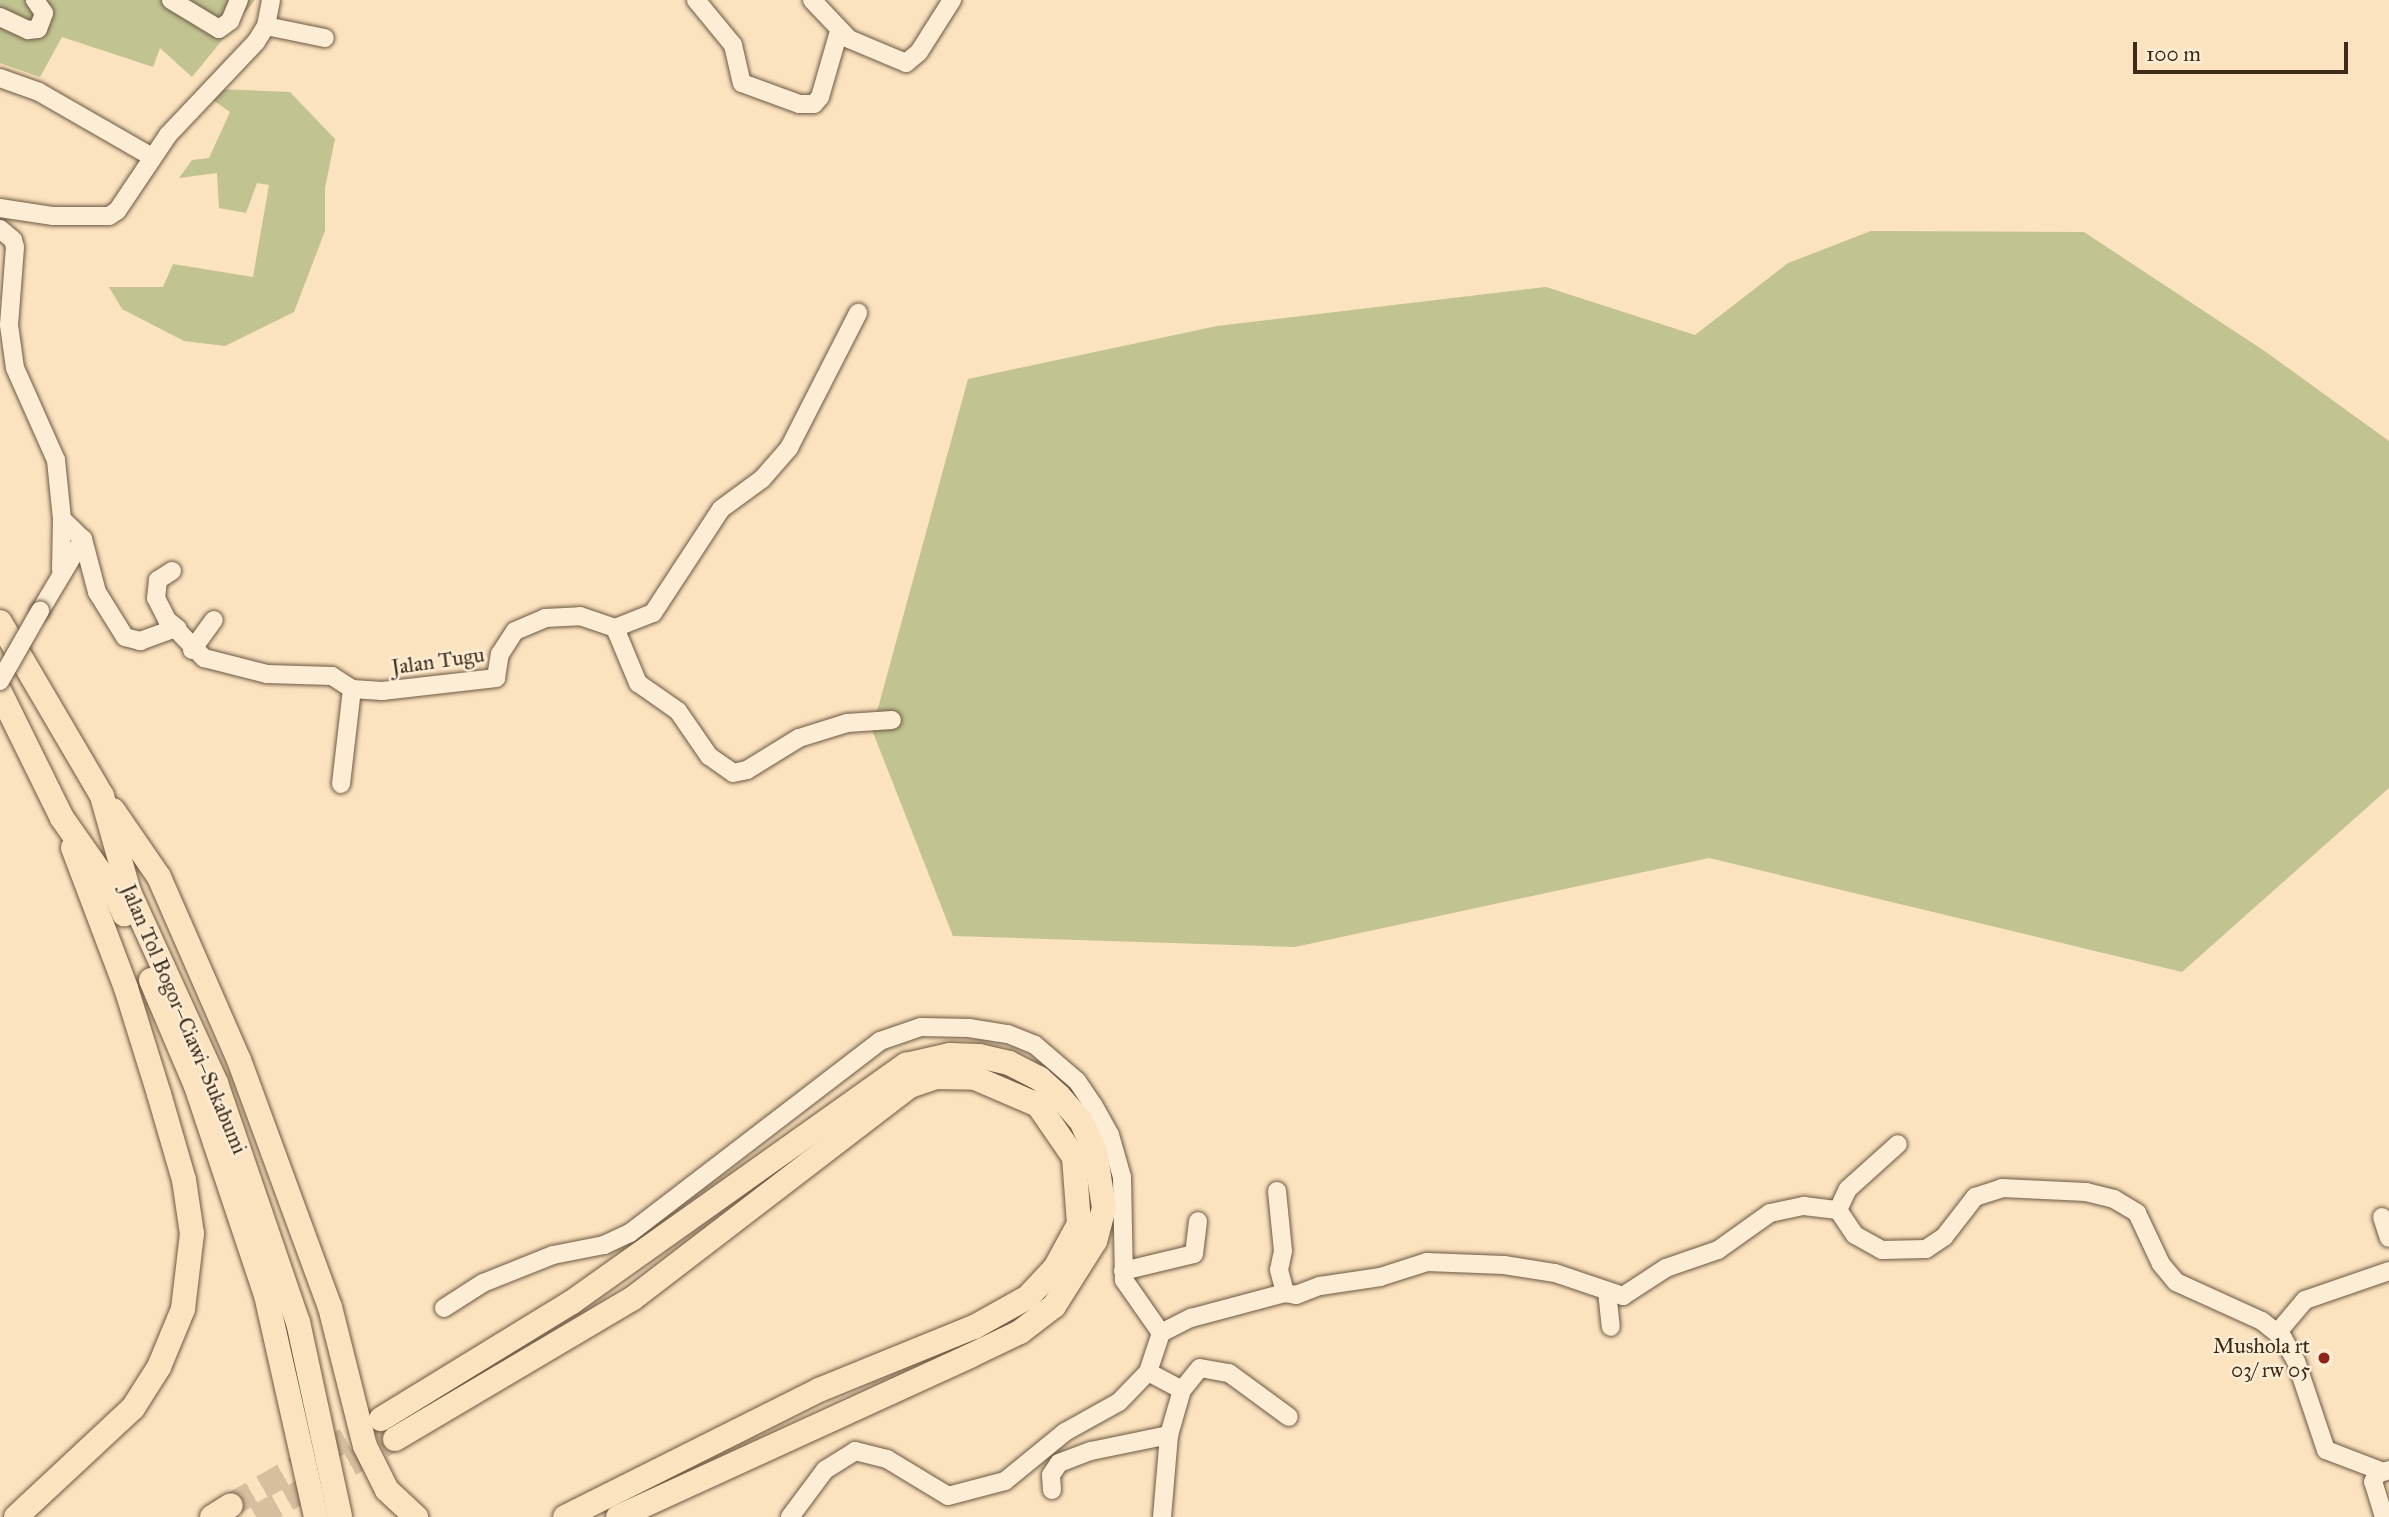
<!DOCTYPE html>
<html>
<head>
<meta charset="utf-8">
<style>
	body { margin:0 }
	#map { position:relative; width:2389px; height:1517px; overflow:hidden; background:#fce3bf; font-family:"IM FELL Great Primer",serif }
	div>[style] { position:absolute }
	[style*='--x'] { left:calc(var(--x)*1px); top:calc(var(--y)*1px); width:calc(var(--w)*1px); rotate:calc(var(--a)*1deg) }
	.green>* { inset:0; background:#c1c391 }
	.highway-tunnel>* { height:24px; margin-top:-12px; transform-origin:0; background:repeating-linear-gradient(90deg,#d6be9e 0 24px,transparent 0 36px) }
	.roads { filter:drop-shadow(0 0 2px #6c5843) drop-shadow(0 0 2px #6c5843) }
	.minor>* { height:18px; margin:-9px; padding:0 9px; transform-origin:9px; border-radius:9px; background:#fdedd5 }
	.highway>* { height:24px; margin:-12px; padding:0 12px; transform-origin:12px; border-radius:12px; background:#fce3bf }
	.bridges { filter:drop-shadow(0 0 2px #6c5843) drop-shadow(0 0 2px #6c5843) }
	.minor-bridge>* { height:18px; margin:-9px; padding:0 9px; transform-origin:9px; border-radius:9px; background:#fdedd5 }
	.dots>* { width:19px; height:19px; translate:-50% -50%; box-sizing:border-box; border:4px solid #fdedd5; border-radius:50% }
	span { translate:-50% -50%; white-space:nowrap; text-align:center; line-height:1.15; -webkit-text-stroke:5px #fdedd5; paint-order:stroke }
	.street-label { font-size:21px; color:#3c2a1a }
	.poi-label { font-size:21px; color:#3c2a1a }
	.right { translate:-100% -50%; text-align:right }
	.scale { position:absolute; left:2133px; top:42px; width:215px; height:32px; box-sizing:border-box; border:4px solid #3c2a1a; border-top:0; padding-left:9px; font-size:21px; line-height:24px; white-space:nowrap; color:#3c2a1a; -webkit-text-stroke:5px #fdedd5; paint-order:stroke }
</style>
</head>
<body>
<div id="map">
	<div class="green">
		<div style="clip-path:polygon(0 0,255px 0,192px 77px,160px 48px,153px 67px,62px 37px,40px 77px,0 63px)"></div>
		<div style="clip-path:polygon(220px 89px,290px 92px,335px 139px,325px 188px,325px 231px,294px 312px,225px 346px,184px 341px,122px 309px,109px 287px,163px 287px,173px 264px,253px 277px,269px 185px,257px 183px,246px 213px,219px 208px,217px 173px,179px 178px,192px 160px,209px 158px,230px 112px,210px 98px)"></div>
		<div style="clip-path:polygon(1871px 231px,2084px 232px,2266px 352px,2389px 441px,2389px 788px,2182px 972px,1709px 858px,1295px 947px,953px 936px,872px 730px,968px 379px,1217px 326px,1546px 287px,1695px 335px,1788px 263px)"></div>
	</div>
	<div class="highway-tunnel">
		<div style="--x:231;--y:1505;--w:172;--a:-29.7"></div>
		<div style="--x:256;--y:1517;--w:159;--a:-29.3"></div>
	</div>
	<div class="roads">
		<div class="minor">
			<div style="--x:171;--y:0;--w:56;--a:31.1"></div>
			<div style="--x:219;--y:29;--w:14;--a:-36"></div>
			<div style="--x:230;--y:21;--w:23;--a:-67"></div>
			<div style="--x:696;--y:0;--w:58;--a:50.6"></div>
			<div style="--x:733;--y:45;--w:39;--a:77"></div>
			<div style="--x:742;--y:83;--w:61;--a:20.2"></div>
			<div style="--x:799;--y:104;--w:15;--a:0"></div>
			<div style="--x:814;--y:104;--w:9;--a:-49"></div>
			<div style="--x:820;--y:97;--w:69;--a:-73.9"></div>
			<div style="--x:812;--y:0;--w:54;--a:46.5"></div>
			<div style="--x:849;--y:39;--w:62;--a:22.8"></div>
			<div style="--x:906;--y:63;--w:17;--a:-40"></div>
			<div style="--x:919;--y:52;--w:62;--a:-57.6"></div>
			<div style="--x:0;--y:17;--w:31;--a:25"></div>
			<div style="--x:28;--y:30;--w:10;--a:-6"></div>
			<div style="--x:38;--y:29;--w:17;--a:-69"></div>
			<div style="--x:44;--y:13;--w:16;--a:-125"></div>
			<div style="--x:266;--y:26;--w:60;--a:11.5"></div>
			<div style="--x:0;--y:78;--w:41;--a:19.7"></div>
			<div style="--x:39;--y:92;--w:130;--a:29.9"></div>
			<div style="--x:0;--y:208;--w:54;--a:8.6"></div>
			<div style="--x:53;--y:216;--w:56;--a:0"></div>
			<div style="--x:109;--y:216;--w:9;--a:-32"></div>
			<div style="--x:117;--y:211;--w:92;--a:-56.1"></div>
			<div style="--x:168;--y:135;--w:128;--a:-46.6"></div>
			<div style="--x:256;--y:42;--w:19;--a:-58"></div>
			<div style="--x:266;--y:26;--w:26;--a:-79"></div>
			<div style="--x:0;--y:229;--w:17;--a:40"></div>
			<div style="--x:13;--y:240;--w:7;--a:74"></div>
			<div style="--x:15;--y:247;--w:78;--a:94.4"></div>
			<div style="--x:9;--y:325;--w:43;--a:82.1"></div>
			<div style="--x:15;--y:368;--w:101;--a:66"></div>
			<div style="--x:56;--y:460;--w:59;--a:84.2"></div>
			<div style="--x:62;--y:519;--w:29;--a:44"></div>
			<div style="--x:83;--y:539;--w:55;--a:75.2"></div>
			<div style="--x:97;--y:592;--w:53;--a:58.1"></div>
			<div style="--x:125;--y:637;--w:16;--a:15"></div>
			<div style="--x:140;--y:641;--w:37;--a:-20"></div>
			<div style="--x:175;--y:628;--w:42;--a:46"></div>
			<div style="--x:204;--y:658;--w:65;--a:14.3"></div>
			<div style="--x:267;--y:674;--w:65;--a:1.8"></div>
			<div style="--x:332;--y:676;--w:24;--a:33"></div>
			<div style="--x:352;--y:689;--w:30;--a:4"></div>
			<div style="--x:382;--y:691;--w:115;--a:-6.5"></div>
			<div style="--x:496;--y:678;--w:24;--a:-81"></div>
			<div style="--x:500;--y:654;--w:27;--a:-57"></div>
			<div style="--x:515;--y:631;--w:33;--a:-23"></div>
			<div style="--x:545;--y:618;--w:35;--a:-3"></div>
			<div style="--x:580;--y:616;--w:37;--a:19"></div>
			<div style="--x:615;--y:628;--w:60;--a:67.3"></div>
			<div style="--x:638;--y:683;--w:49;--a:35"></div>
			<div style="--x:678;--y:711;--w:55;--a:55.4"></div>
			<div style="--x:709;--y:756;--w:29;--a:35"></div>
			<div style="--x:733;--y:773;--w:14;--a:-12"></div>
			<div style="--x:747;--y:770;--w:61;--a:-31.6"></div>
			<div style="--x:799;--y:738;--w:50;--a:-17.4"></div>
			<div style="--x:847;--y:723;--w:45;--a:-3.8"></div>
			<div style="--x:61;--y:570;--w:51;--a:-88.9"></div>
			<div style="--x:172;--y:571;--w:17;--a:147"></div>
			<div style="--x:158;--y:580;--w:18;--a:96"></div>
			<div style="--x:156;--y:598;--w:25;--a:63"></div>
			<div style="--x:167;--y:620;--w:14;--a:39"></div>
			<div style="--x:40;--y:611;--w:84;--a:-59.2"></div>
			<div style="--x:615;--y:628;--w:41;--a:-21.5"></div>
			<div style="--x:653;--y:613;--w:124;--a:-56.8"></div>
			<div style="--x:721;--y:509;--w:51;--a:-36.2"></div>
			<div style="--x:762;--y:479;--w:41;--a:-48.9"></div>
			<div style="--x:789;--y:448;--w:152;--a:-62.9"></div>
			<div style="--x:192;--y:650;--w:37;--a:-54"></div>
			<div style="--x:341;--y:784;--w:96;--a:-83.4"></div>
			<div style="--x:1277;--y:1191;--w:60;--a:84.3"></div>
			<div style="--x:1283;--y:1251;--w:19;--a:102"></div>
			<div style="--x:1279;--y:1270;--w:24;--a:75"></div>
			<div style="--x:1838;--y:1210;--w:23;--a:-65"></div>
			<div style="--x:1848;--y:1189;--w:67;--a:-42"></div>
			<div style="--x:2382;--y:1217;--w:22;--a:72"></div>
			<div style="--x:1123;--y:1271;--w:73;--a:-13.5"></div>
			<div style="--x:1194;--y:1254;--w:33;--a:-83"></div>
			<div style="--x:1607;--y:1291;--w:36;--a:84"></div>
			<div style="--x:444;--y:1308;--w:46;--a:-32.7"></div>
			<div style="--x:483;--y:1283;--w:75;--a:-21.8"></div>
			<div style="--x:553;--y:1255;--w:52;--a:-11.1"></div>
			<div style="--x:604;--y:1245;--w:29;--a:-25"></div>
			<div style="--x:630;--y:1233;--w:315;--a:-37.5"></div>
			<div style="--x:880;--y:1041;--w:43;--a:-18.9"></div>
			<div style="--x:921;--y:1027;--w:48;--a:1.2"></div>
			<div style="--x:969;--y:1028;--w:39;--a:9"></div>
			<div style="--x:1008;--y:1034;--w:29;--a:22"></div>
			<div style="--x:1035;--y:1045;--w:55;--a:40.6"></div>
			<div style="--x:1077;--y:1081;--w:30;--a:56"></div>
			<div style="--x:1094;--y:1106;--w:33;--a:61"></div>
			<div style="--x:1110;--y:1135;--w:44;--a:74.1"></div>
			<div style="--x:1122;--y:1177;--w:103;--a:88.9"></div>
			<div style="--x:1124;--y:1280;--w:65;--a:55.1"></div>
			<div style="--x:2278;--y:1332;--w:42;--a:-49.8"></div>
			<div style="--x:2305;--y:1300;--w:89;--a:-19"></div>
			<div style="--x:1182;--y:1390;--w:28;--a:-51"></div>
			<div style="--x:1200;--y:1368;--w:29;--a:10"></div>
			<div style="--x:1229;--y:1373;--w:74;--a:36.3"></div>
			<div style="--x:1052;--y:1490;--w:15;--a:-94"></div>
			<div style="--x:1051;--y:1475;--w:14;--a:-56"></div>
			<div style="--x:1059;--y:1463;--w:34;--a:-21"></div>
			<div style="--x:1091;--y:1451;--w:80;--a:-11.6"></div>
			<div style="--x:790;--y:1517;--w:59;--a:-53.3"></div>
			<div style="--x:825;--y:1470;--w:36;--a:-32"></div>
			<div style="--x:855;--y:1451;--w:33;--a:14"></div>
			<div style="--x:887;--y:1459;--w:71;--a:31.2"></div>
			<div style="--x:948;--y:1496;--w:59;--a:-14.7"></div>
			<div style="--x:1005;--y:1481;--w:77;--a:-39.2"></div>
			<div style="--x:1065;--y:1432;--w:62;--a:-29.1"></div>
			<div style="--x:1119;--y:1402;--w:42;--a:-46"></div>
			<div style="--x:1162;--y:1517;--w:82;--a:-85.1"></div>
			<div style="--x:1169;--y:1435;--w:47;--a:-73.9"></div>
			<div style="--x:1182;--y:1390;--w:38;--a:-152"></div>
			<div style="--x:1148;--y:1372;--w:41;--a:-71.6"></div>
			<div style="--x:1161;--y:1333;--w:34;--a:-27"></div>
			<div style="--x:1191;--y:1318;--w:97;--a:-14.9"></div>
			<div style="--x:1285;--y:1293;--w:11;--a:10"></div>
			<div style="--x:1296;--y:1295;--w:26;--a:-21"></div>
			<div style="--x:1320;--y:1286;--w:61;--a:-8.5"></div>
			<div style="--x:1380;--y:1277;--w:49;--a:-17.7"></div>
			<div style="--x:1427;--y:1262;--w:77;--a:2.2"></div>
			<div style="--x:1504;--y:1265;--w:52;--a:8.9"></div>
			<div style="--x:1555;--y:1273;--w:72;--a:18.7"></div>
			<div style="--x:1623;--y:1296;--w:51;--a:-33.1"></div>
			<div style="--x:1666;--y:1268;--w:55;--a:-19.1"></div>
			<div style="--x:1718;--y:1250;--w:64;--a:-35.4"></div>
			<div style="--x:1770;--y:1213;--w:35;--a:-12"></div>
			<div style="--x:1804;--y:1206;--w:34;--a:7"></div>
			<div style="--x:1838;--y:1210;--w:30;--a:56"></div>
			<div style="--x:1855;--y:1235;--w:31;--a:29"></div>
			<div style="--x:1882;--y:1250;--w:44;--a:-1.3"></div>
			<div style="--x:1926;--y:1249;--w:22;--a:-34"></div>
			<div style="--x:1944;--y:1237;--w:51;--a:-52.2"></div>
			<div style="--x:1975;--y:1197;--w:28;--a:-18"></div>
			<div style="--x:2002;--y:1188;--w:84;--a:2.7"></div>
			<div style="--x:2086;--y:1192;--w:29;--a:14"></div>
			<div style="--x:2114;--y:1199;--w:27;--a:31"></div>
			<div style="--x:2137;--y:1213;--w:56;--a:64.8"></div>
			<div style="--x:2161;--y:1264;--w:23;--a:50"></div>
			<div style="--x:2176;--y:1282;--w:94;--a:24.4"></div>
			<div style="--x:2262;--y:1321;--w:27;--a:39"></div>
			<div style="--x:2283;--y:1338;--w:26;--a:61"></div>
			<div style="--x:2296;--y:1361;--w:94;--a:71.4"></div>
			<div style="--x:2326;--y:1450;--w:59;--a:20.9"></div>
			<div style="--x:2384;--y:1517;--w:37;--a:-107"></div>
			<div style="--x:2373;--y:1482;--w:9;--a:-63"></div>
			<div style="--x:2377;--y:1474;--w:13;--a:-18"></div>
		</div>
		<div class="highway">
			<div style="--x:0;--y:622;--w:202;--a:59.6"></div>
			<div style="--x:102;--y:796;--w:100;--a:74.3"></div>
			<div style="--x:129;--y:892;--w:210;--a:65.5"></div>
			<div style="--x:216;--y:1083;--w:253;--a:71.1"></div>
			<div style="--x:298;--y:1322;--w:199;--a:77.8"></div>
			<div style="--x:0;--y:692;--w:140;--a:63.8"></div>
			<div style="--x:62;--y:818;--w:94;--a:55"></div>
			<div style="--x:116;--y:895;--w:21;--a:67"></div>
			<div style="--x:113;--y:810;--w:81;--a:55.5"></div>
			<div style="--x:159;--y:877;--w:200;--a:66.4"></div>
			<div style="--x:239;--y:1060;--w:263;--a:69.8"></div>
			<div style="--x:330;--y:1307;--w:143;--a:75.9"></div>
			<div style="--x:365;--y:1446;--w:49;--a:63.4"></div>
			<div style="--x:387;--y:1490;--w:40;--a:43"></div>
			<div style="--x:151;--y:980;--w:115;--a:67"></div>
			<div style="--x:196;--y:1086;--w:220;--a:71.5"></div>
			<div style="--x:266;--y:1295;--w:228;--a:77.3"></div>
			<div style="--x:381;--y:1419;--w:224;--a:-31.5"></div>
			<div style="--x:572;--y:1302;--w:410;--a:-35.4"></div>
			<div style="--x:906;--y:1065;--w:45;--a:-12.8"></div>
			<div style="--x:950;--y:1055;--w:29;--a:2"></div>
			<div style="--x:979;--y:1056;--w:31;--a:13"></div>
			<div style="--x:1009;--y:1063;--w:34;--a:27"></div>
			<div style="--x:1039;--y:1078;--w:27;--a:42"></div>
			<div style="--x:1059;--y:1096;--w:33;--a:49"></div>
			<div style="--x:1081;--y:1121;--w:33;--a:65"></div>
			<div style="--x:1095;--y:1151;--w:58;--a:81"></div>
			<div style="--x:1104;--y:1208;--w:34;--a:105"></div>
			<div style="--x:1095;--y:1241;--w:77;--a:122.2"></div>
			<div style="--x:1054;--y:1306;--w:43;--a:142.6"></div>
			<div style="--x:1020;--y:1332;--w:55;--a:154.4"></div>
			<div style="--x:970;--y:1356;--w:387;--a:155.4"></div>
			<div style="--x:395;--y:1439;--w:275;--a:-30.6"></div>
			<div style="--x:632;--y:1299;--w:350;--a:-37.5"></div>
			<div style="--x:910;--y:1086;--w:28;--a:-19"></div>
			<div style="--x:936;--y:1077;--w:39;--a:1"></div>
			<div style="--x:975;--y:1078;--w:69;--a:23.2"></div>
			<div style="--x:1038;--y:1105;--w:63;--a:55.3"></div>
			<div style="--x:1074;--y:1157;--w:67;--a:85.7"></div>
			<div style="--x:1079;--y:1224;--w:50;--a:118.6"></div>
			<div style="--x:1055;--y:1268;--w:40;--a:133"></div>
			<div style="--x:1028;--y:1297;--w:62;--a:150.9"></div>
			<div style="--x:974;--y:1327;--w:167;--a:157.9"></div>
			<div style="--x:819;--y:1390;--w:284;--a:153.4"></div>
			<div style="--x:16;--y:1517;--w:160;--a:-43"></div>
			<div style="--x:133;--y:1408;--w:49;--a:-57.6"></div>
			<div style="--x:159;--y:1367;--w:63;--a:-67.5"></div>
			<div style="--x:183;--y:1309;--w:76;--a:-83.2"></div>
			<div style="--x:192;--y:1234;--w:55;--a:-98.4"></div>
			<div style="--x:184;--y:1180;--w:90;--a:-106.2"></div>
			<div style="--x:159;--y:1094;--w:111;--a:-107.3"></div>
			<div style="--x:126;--y:988;--w:150;--a:-110.7"></div>
			<div style="--x:212;--y:1517;--w:22;--a:-32"></div>
		</div>
	</div>
	<div class="bridges">
		<div class="minor-bridge">
			<div style="--x:0;--y:681;--w:81;--a:-60.3"></div>
		</div>
	</div>
	<div class="dots">
		<div style="left:2324px;top:1358px;background:#8f2418"></div>
	</div>
	<div class="street-label">
		<span style="left:438px;top:661px;rotate:-8deg">Jalan Tugu</span>
		<span style="left:184px;top:1019px;rotate:67deg">Jalan Tol Bogor–Ciawi–Sukabumi</span>
	</div>
	<div class="poi-label">
		<span class="right" style="left:2310px;top:1358px">Mushola rt<br>03/ rw 05</span>
	</div>
	<div class="scale">100 m</div>
</div>
</body>
</html>
